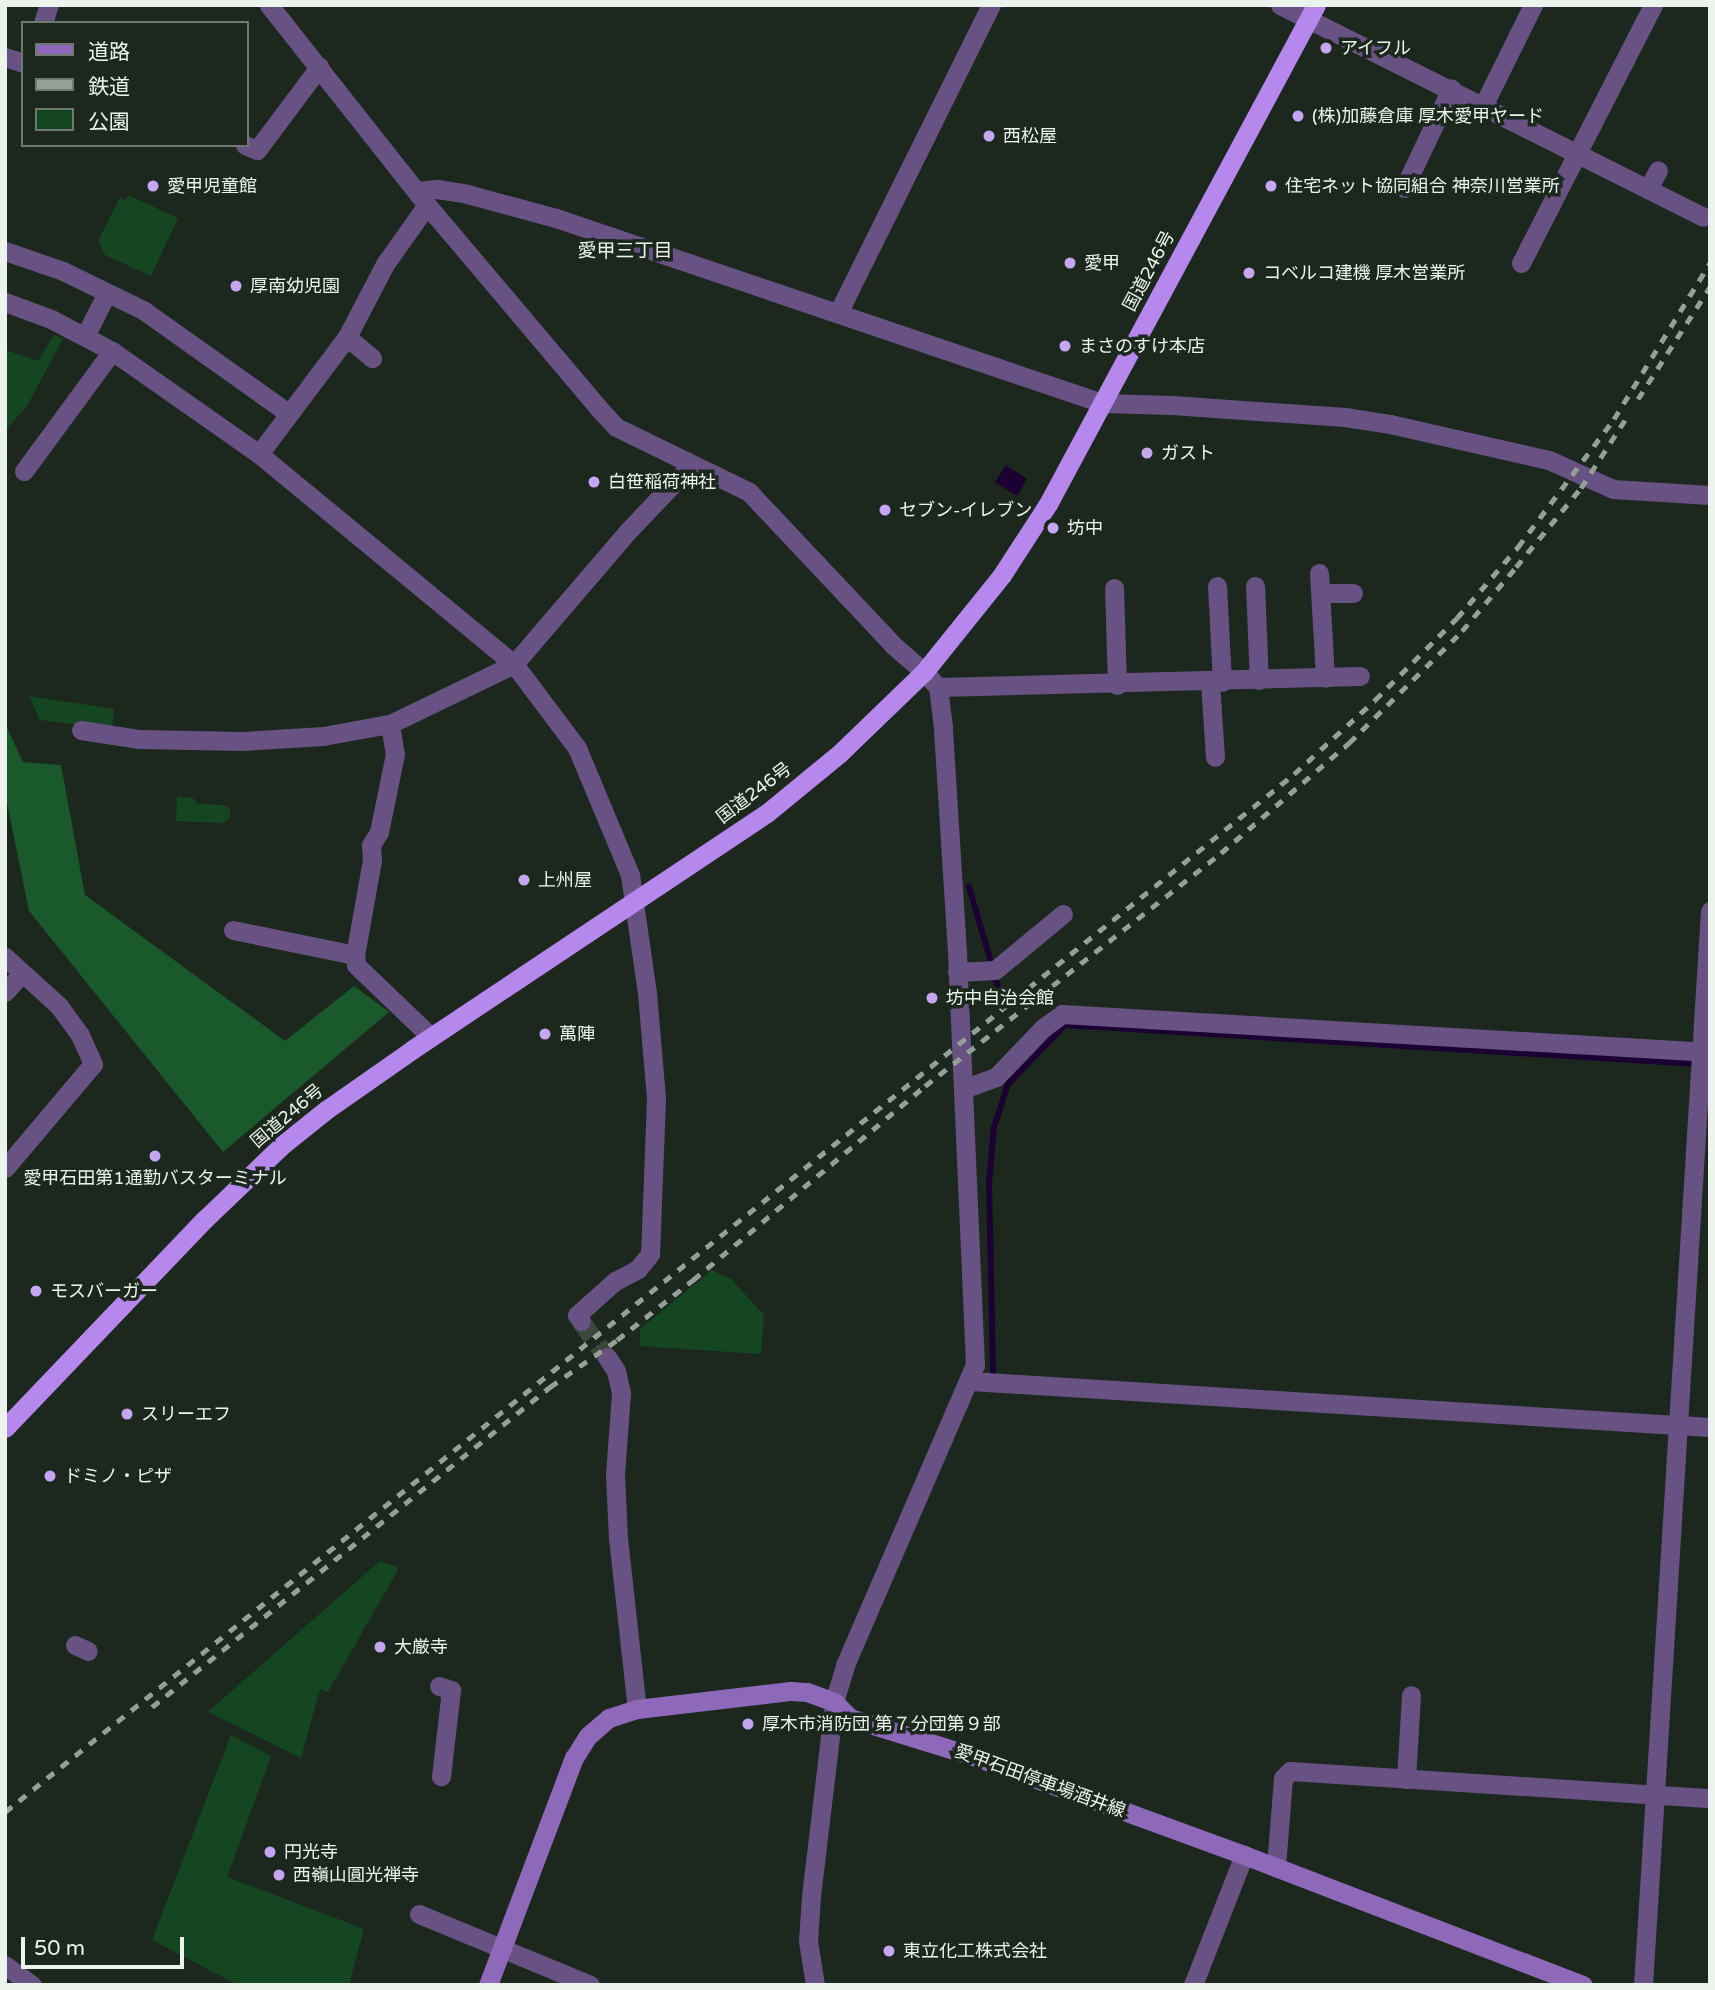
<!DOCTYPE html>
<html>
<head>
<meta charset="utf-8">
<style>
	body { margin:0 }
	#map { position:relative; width:1715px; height:1990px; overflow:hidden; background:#1c281e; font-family:"Varela Round","Noto Sans JP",sans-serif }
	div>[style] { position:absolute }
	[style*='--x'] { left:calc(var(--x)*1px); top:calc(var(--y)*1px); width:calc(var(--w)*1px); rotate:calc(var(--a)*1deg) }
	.green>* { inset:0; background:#154622 }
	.forest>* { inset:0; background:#19592b }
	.water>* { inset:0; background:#1c0034 }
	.stream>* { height:6px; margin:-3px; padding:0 3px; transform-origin:3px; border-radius:3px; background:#1c0034 }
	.minor-tunnel>* { height:19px; margin-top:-9.5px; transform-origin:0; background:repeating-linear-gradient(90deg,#3b463d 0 19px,transparent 0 29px) }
	.minor>* { height:19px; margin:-9.5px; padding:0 9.5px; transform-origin:9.5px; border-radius:9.5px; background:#685284 }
	.tertiary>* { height:19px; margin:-9.5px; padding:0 9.5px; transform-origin:9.5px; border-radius:9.5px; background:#685284 }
	.secondary>* { height:19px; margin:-9.5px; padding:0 9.5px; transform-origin:9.5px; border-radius:9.5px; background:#8e69ba }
	.trunk>* { height:19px; margin:-9.5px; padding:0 9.5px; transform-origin:9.5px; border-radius:9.5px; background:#b688ee }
	.rail>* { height:5px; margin-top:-2.5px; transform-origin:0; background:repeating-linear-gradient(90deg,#959f97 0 9px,transparent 0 18px) }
	.dots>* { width:19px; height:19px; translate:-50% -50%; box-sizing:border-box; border:4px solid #1c281e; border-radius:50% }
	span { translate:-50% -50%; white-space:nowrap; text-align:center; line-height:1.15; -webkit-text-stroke:7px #1c281e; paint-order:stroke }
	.poi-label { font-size:18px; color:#ebf3ec }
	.left { translate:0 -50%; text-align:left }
	.street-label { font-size:18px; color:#ebf3ec }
	.neighbourhood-label { font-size:19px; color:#ebf3ec }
	.frame { position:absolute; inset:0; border:7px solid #ebf3ec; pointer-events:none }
	.legend { position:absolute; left:21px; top:21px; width:228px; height:126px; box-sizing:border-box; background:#1c281e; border:2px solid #6f7970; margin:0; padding:9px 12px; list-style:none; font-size:21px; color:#ebf3ec }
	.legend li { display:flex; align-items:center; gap:14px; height:35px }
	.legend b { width:35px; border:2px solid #6f7970 }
	.scale { position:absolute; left:21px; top:1937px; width:163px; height:32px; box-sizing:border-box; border:4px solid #ebf3ec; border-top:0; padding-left:9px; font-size:21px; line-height:24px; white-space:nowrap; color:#ebf3ec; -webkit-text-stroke:5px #1c281e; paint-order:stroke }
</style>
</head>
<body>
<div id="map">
	<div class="green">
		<div style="clip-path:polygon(128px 195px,178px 218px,151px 276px,105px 255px,98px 241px,120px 198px,126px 200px)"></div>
		<div style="clip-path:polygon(54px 335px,63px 339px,27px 406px,5px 431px,5px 350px,38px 361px)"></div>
		<div style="clip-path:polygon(29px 696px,114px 709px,112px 729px,40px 720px)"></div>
		<div style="clip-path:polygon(177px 797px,193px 798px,197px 804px,224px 805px,230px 809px,230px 818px,223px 823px,176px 821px)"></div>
		<div style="clip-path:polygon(712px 1270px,731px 1279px,764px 1315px,761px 1354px,640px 1346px,640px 1329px)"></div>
		<div style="clip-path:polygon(380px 1561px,399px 1568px,328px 1692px,320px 1689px,301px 1758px,208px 1712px)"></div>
		<div style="clip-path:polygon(231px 1735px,271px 1756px,227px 1877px,364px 1929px,349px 1985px,238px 1985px,152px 1940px)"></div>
	</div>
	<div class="forest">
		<div style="clip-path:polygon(5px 724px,23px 762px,61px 765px,85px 895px,285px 1041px,354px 986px,389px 1012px,223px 1152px,29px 911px,5px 793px)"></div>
	</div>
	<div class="water">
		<div style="clip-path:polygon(1006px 465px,1027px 479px,1017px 496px,995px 482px)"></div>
	</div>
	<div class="stream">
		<div style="--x:969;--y:887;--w:78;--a:73.7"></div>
		<div style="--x:995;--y:979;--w:20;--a:66"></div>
		<div style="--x:993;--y:1372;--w:189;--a:-91.2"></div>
		<div style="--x:989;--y:1183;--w:56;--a:-84.9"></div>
		<div style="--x:994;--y:1127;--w:45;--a:-72"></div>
		<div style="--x:1008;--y:1084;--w:82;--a:-46"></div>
		<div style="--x:1065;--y:1025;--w:633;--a:3.53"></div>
	</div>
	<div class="minor-tunnel">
		<div style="--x:581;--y:1321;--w:44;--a:54.2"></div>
	</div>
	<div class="minor">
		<div style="--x:269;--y:5;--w:255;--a:51.7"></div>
		<div style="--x:427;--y:205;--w:272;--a:49.8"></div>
		<div style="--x:603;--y:413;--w:19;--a:47"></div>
		<div style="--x:616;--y:427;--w:148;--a:26"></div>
		<div style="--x:749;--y:492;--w:210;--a:46.7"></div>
		<div style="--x:893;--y:645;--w:41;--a:41.1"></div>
		<div style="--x:1280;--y:5;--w:473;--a:26.6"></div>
		<div style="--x:43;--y:23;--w:19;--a:-72"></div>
		<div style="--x:5;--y:57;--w:19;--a:18"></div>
		<div style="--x:1483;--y:106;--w:113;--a:-63.7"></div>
		<div style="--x:245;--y:145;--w:13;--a:23"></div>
		<div style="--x:257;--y:150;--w:104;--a:-53.2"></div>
		<div style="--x:1404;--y:188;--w:110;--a:-64.6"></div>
		<div style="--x:1648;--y:189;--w:21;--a:-62"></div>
		<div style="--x:417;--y:191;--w:20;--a:-6"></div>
		<div style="--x:437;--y:189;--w:30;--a:9"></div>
		<div style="--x:467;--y:194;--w:92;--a:15.1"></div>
		<div style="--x:556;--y:218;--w:576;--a:18.72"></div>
		<div style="--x:1102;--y:403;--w:70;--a:1.6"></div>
		<div style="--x:1172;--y:405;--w:173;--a:4"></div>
		<div style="--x:1345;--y:417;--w:46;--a:8.8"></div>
		<div style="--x:1390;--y:424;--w:163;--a:12.8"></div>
		<div style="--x:1549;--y:460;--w:70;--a:24.4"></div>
		<div style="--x:1613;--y:489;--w:97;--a:3.5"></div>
		<div style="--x:5;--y:251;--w:61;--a:19"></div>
		<div style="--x:63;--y:271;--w:89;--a:26"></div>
		<div style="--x:143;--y:310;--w:178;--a:35.4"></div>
		<div style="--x:1521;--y:263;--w:290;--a:-62.9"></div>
		<div style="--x:5;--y:302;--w:49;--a:20.3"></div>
		<div style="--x:51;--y:319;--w:69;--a:27.7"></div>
		<div style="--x:112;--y:351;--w:179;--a:35"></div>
		<div style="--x:259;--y:454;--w:330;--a:39.5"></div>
		<div style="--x:514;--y:664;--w:105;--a:53.1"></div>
		<div style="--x:577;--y:748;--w:138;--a:67.3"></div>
		<div style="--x:630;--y:875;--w:119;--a:81.8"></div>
		<div style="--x:647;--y:993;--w:106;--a:85.1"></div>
		<div style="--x:656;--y:1099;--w:155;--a:92.2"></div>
		<div style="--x:650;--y:1254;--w:19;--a:129"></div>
		<div style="--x:638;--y:1269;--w:26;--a:152"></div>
		<div style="--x:615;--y:1281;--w:51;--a:138.2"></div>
		<div style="--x:577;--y:1315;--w:7;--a:56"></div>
		<div style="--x:838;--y:313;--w:344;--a:-63.6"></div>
		<div style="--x:85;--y:336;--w:48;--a:-62.9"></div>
		<div style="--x:347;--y:337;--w:33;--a:40"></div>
		<div style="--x:259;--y:454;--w:146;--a:-53.1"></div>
		<div style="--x:347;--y:337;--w:82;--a:-62.5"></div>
		<div style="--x:385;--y:264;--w:72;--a:-54.6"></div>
		<div style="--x:24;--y:471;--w:149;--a:-53.7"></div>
		<div style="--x:1319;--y:573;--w:105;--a:86.7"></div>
		<div style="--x:1217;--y:586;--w:96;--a:87"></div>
		<div style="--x:1255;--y:586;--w:94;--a:87.6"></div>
		<div style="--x:1114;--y:588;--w:97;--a:88.2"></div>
		<div style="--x:1322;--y:593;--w:31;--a:0"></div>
		<div style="--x:1210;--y:682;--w:75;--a:86.2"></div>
		<div style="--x:938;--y:687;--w:422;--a:-1.5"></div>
		<div style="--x:390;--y:724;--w:30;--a:81"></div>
		<div style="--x:395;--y:754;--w:80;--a:101.6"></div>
		<div style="--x:379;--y:832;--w:15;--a:122"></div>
		<div style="--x:371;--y:845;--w:15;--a:86"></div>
		<div style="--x:372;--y:860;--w:97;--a:100.1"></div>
		<div style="--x:355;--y:955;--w:10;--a:84"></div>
		<div style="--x:356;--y:965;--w:104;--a:43.8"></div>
		<div style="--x:81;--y:730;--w:59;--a:8.8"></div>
		<div style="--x:139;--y:739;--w:103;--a:1.1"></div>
		<div style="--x:242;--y:741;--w:81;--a:-3.5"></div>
		<div style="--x:323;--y:736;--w:68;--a:-10.2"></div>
		<div style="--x:390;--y:724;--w:138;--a:-25.8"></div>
		<div style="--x:514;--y:664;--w:177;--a:-49.4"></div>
		<div style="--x:629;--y:530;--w:90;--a:-46.4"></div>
		<div style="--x:233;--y:930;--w:125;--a:11.6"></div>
		<div style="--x:5;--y:957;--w:73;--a:42.2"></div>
		<div style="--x:59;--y:1006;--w:36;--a:54"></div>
		<div style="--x:80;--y:1035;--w:32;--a:66"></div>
		<div style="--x:93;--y:1064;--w:136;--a:130.2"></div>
		<div style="--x:957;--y:972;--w:38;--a:-3"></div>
		<div style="--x:995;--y:970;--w:88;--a:-39.5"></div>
		<div style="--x:5;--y:992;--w:25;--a:-48"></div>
		<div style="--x:963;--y:1089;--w:35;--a:-20"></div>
		<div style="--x:996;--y:1077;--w:68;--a:-46.2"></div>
		<div style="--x:1043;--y:1028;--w:24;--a:-36"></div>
		<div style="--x:1062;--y:1014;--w:649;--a:3.36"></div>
		<div style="--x:607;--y:1357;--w:17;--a:57"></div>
		<div style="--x:616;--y:1371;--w:23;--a:77"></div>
		<div style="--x:621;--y:1393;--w:82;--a:94.2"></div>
		<div style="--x:615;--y:1475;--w:63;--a:87.3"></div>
		<div style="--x:618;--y:1538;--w:172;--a:83.7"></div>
		<div style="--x:970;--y:1381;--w:741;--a:3.56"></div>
		<div style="--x:75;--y:1645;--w:14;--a:25"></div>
		<div style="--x:439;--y:1686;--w:13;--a:18"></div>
		<div style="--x:451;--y:1690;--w:87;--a:96.6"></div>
		<div style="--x:1406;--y:1779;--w:84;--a:-86.6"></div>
		<div style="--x:1276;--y:1867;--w:89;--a:-85.5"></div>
		<div style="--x:1283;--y:1778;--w:10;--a:-45"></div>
		<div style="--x:1290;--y:1771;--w:421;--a:3.7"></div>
		<div style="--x:419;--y:1914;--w:185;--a:22.5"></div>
		<div style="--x:5;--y:1965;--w:34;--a:37"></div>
		<div style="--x:815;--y:1985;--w:45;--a:-99"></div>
		<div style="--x:808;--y:1941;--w:45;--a:-86.2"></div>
		<div style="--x:811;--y:1896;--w:195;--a:-83.2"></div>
		<div style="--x:1193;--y:1985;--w:140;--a:-68.6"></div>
		<div style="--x:1643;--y:1985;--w:1076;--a:-86.43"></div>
	</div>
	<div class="tertiary">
		<div style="--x:834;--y:1702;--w:39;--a:-73"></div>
		<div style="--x:845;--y:1665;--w:327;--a:-66.6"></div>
		<div style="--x:975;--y:1365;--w:413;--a:-92.5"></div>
		<div style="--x:957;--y:952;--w:225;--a:-93.6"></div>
		<div style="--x:943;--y:727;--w:40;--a:-97.1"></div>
		<div style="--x:938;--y:687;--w:21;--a:-133"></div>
	</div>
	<div class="secondary">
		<div style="--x:488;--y:1985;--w:243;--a:-69.3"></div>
		<div style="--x:574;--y:1758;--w:26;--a:-58"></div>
		<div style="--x:588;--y:1736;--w:28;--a:-41"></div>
		<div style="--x:609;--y:1718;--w:29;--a:-18"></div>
		<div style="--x:637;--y:1709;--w:155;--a:-6.7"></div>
		<div style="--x:791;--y:1691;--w:16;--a:4"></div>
		<div style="--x:807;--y:1692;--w:29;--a:20"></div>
		<div style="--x:834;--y:1702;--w:23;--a:45"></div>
		<div style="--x:850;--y:1718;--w:132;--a:17.2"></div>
		<div style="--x:976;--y:1757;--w:285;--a:20.1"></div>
		<div style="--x:1244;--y:1855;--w:363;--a:21"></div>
	</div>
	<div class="trunk">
		<div style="--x:5;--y:1428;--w:289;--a:-46.3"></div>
		<div style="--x:205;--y:1219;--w:105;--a:-43.8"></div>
		<div style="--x:281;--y:1146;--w:58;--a:-38.7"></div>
		<div style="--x:326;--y:1110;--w:106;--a:-35"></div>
		<div style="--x:413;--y:1049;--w:425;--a:-33.7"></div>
		<div style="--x:767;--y:813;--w:94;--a:-39.4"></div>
		<div style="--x:840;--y:753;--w:117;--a:-44"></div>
		<div style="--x:924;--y:672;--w:124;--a:-51.2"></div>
		<div style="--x:1002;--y:575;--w:85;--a:-57.1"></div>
		<div style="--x:1048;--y:504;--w:566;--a:-61.76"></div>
	</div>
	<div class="rail">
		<div style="--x:1638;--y:399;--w:133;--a:-57.3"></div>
		<div style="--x:152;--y:1707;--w:511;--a:-38.8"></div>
		<div style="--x:550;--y:1387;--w:82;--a:-35"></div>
		<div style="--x:617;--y:1340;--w:97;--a:-38.3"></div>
		<div style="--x:693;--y:1280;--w:302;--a:-39.9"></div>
		<div style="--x:925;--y:1086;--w:377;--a:-38.2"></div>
		<div style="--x:1221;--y:853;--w:169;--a:-40.7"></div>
		<div style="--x:1349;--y:743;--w:159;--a:-44.7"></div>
		<div style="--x:1462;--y:631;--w:84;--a:-49.8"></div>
		<div style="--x:1516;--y:567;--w:102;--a:-50.6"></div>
		<div style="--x:1581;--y:488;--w:81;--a:-57.1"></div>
		<div style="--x:5;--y:1812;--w:1655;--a:-38.84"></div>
		<div style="--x:1294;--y:774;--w:110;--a:-42.4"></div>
		<div style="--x:1375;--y:700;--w:116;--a:-45"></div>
		<div style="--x:1457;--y:618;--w:94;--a:-49.3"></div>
		<div style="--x:1518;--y:547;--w:160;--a:-53.1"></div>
		<div style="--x:1614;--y:419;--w:183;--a:-58.4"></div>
	</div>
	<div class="dots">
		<div style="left:1326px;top:48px;background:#c6a6f0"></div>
		<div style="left:1298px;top:116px;background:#c6a6f0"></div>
		<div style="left:989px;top:136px;background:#c6a6f0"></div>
		<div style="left:153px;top:186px;background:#c6a6f0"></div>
		<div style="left:1271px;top:186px;background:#c6a6f0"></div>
		<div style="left:1070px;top:263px;background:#c6a6f0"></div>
		<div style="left:1249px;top:273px;background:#c6a6f0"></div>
		<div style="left:236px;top:286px;background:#c6a6f0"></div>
		<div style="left:1065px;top:346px;background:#c6a6f0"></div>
		<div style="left:1147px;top:453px;background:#c6a6f0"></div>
		<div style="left:594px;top:482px;background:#c6a6f0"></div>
		<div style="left:885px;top:510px;background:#c6a6f0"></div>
		<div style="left:1053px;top:528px;background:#c6a6f0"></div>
		<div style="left:524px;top:880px;background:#c6a6f0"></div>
		<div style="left:932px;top:998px;background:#c6a6f0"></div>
		<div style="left:545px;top:1034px;background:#c6a6f0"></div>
		<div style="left:155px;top:1156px;background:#c6a6f0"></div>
		<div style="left:36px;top:1291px;background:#c6a6f0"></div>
		<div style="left:127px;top:1414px;background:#c6a6f0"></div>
		<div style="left:50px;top:1476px;background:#c6a6f0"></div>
		<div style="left:380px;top:1647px;background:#c6a6f0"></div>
		<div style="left:748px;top:1724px;background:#c6a6f0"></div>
		<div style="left:270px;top:1852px;background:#c6a6f0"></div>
		<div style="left:279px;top:1875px;background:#c6a6f0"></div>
		<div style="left:889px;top:1951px;background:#c6a6f0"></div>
	</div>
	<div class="poi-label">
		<span class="left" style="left:1340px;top:48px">アイフル</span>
		<span class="left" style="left:1312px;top:116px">(株)加藤倉庫 厚木愛甲ヤード</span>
		<span class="left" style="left:1003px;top:136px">西松屋</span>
		<span class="left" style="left:167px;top:186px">愛甲児童館</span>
		<span class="left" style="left:1285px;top:186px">住宅ネット協同組合 神奈川営業所</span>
		<span class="left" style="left:1084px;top:263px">愛甲</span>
		<span class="left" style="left:1263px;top:273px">コベルコ建機 厚木営業所</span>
		<span class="left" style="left:250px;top:286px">厚南幼児園</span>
		<span class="left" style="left:1079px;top:346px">まさのすけ本店</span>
		<span class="left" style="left:1161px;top:453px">ガスト</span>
		<span class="left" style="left:608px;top:482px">白笹稲荷神社</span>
		<span class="left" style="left:899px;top:510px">セブン-イレブン</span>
		<span class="left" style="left:1067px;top:528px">坊中</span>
		<span class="left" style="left:538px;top:880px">上州屋</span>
		<span class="left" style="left:946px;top:998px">坊中自治会館</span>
		<span class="left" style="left:559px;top:1034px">萬陣</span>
		<span style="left:155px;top:1178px">愛甲石田第1通勤バスターミナル</span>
		<span class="left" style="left:50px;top:1291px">モスバーガー</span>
		<span class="left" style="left:141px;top:1414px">スリーエフ</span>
		<span class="left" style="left:64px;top:1476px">ドミノ・ピザ</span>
		<span class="left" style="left:394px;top:1647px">大厳寺</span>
		<span class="left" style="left:762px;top:1724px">厚木市消防団 第７分団第９部</span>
		<span class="left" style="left:284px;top:1852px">円光寺</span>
		<span class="left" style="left:293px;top:1875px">西嶺山圓光禅寺</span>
		<span class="left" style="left:903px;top:1951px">東立化工株式会社</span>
	</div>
	<div class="street-label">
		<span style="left:1149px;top:271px;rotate:-62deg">国道246号</span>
		<span style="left:754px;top:793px;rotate:-37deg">国道246号</span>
		<span style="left:287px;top:1116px;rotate:-40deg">国道246号</span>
		<span style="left:1040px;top:1781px;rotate:20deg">愛甲石田停車場酒井線</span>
	</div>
	<div class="neighbourhood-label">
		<span style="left:625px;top:252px">愛甲三丁目</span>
	</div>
	<div class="frame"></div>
	<ul class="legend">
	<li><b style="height:9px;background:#8e69ba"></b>道路</li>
	<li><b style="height:9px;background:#959f97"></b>鉄道</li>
	<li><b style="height:19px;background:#154622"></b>公園</li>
	</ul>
	<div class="scale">50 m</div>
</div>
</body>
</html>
